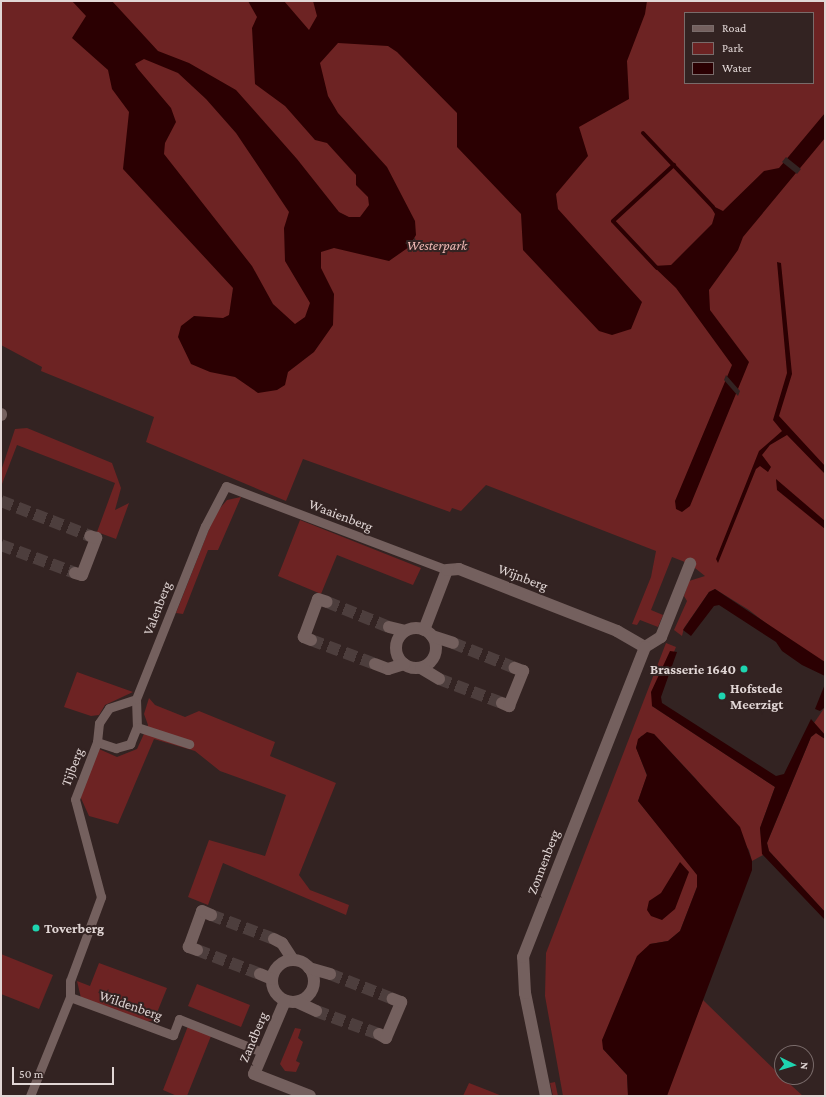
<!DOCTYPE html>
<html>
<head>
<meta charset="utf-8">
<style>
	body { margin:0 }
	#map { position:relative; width:826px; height:1097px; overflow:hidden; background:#332322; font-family:"Crimson Pro",serif }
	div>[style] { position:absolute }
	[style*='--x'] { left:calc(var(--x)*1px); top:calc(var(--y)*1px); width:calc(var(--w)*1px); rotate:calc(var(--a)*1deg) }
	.green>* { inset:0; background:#6d2323 }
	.water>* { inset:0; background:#2b0002 }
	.pier>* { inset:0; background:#332322 }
	.stream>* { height:4px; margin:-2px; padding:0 2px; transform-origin:2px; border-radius:2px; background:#2b0002 }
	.minor-tunnel>* { height:12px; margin-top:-6px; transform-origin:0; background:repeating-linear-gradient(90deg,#4d3e3d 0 12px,transparent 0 18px) }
	.pedestrian>* { height:9px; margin:-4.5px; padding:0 4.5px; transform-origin:4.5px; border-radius:4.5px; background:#74605e }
	.minor>* { height:12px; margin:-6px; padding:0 6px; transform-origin:6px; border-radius:6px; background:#74605e }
	.minor>.ring { margin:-6px; padding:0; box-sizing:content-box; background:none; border:12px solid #74605e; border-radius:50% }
	.dots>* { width:11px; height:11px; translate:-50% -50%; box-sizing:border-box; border:2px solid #332322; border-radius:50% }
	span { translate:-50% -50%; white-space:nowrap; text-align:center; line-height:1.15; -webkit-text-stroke:4px #332322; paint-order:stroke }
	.park-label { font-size:14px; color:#efb9b5; font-style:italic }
	.street-label { font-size:14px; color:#e1d6d5 }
	.poi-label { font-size:14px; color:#e1d6d5; font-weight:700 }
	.right { translate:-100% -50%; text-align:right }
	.left { translate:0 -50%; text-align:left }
	.frame { position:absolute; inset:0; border:2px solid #e1d6d5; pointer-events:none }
	.legend { position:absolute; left:684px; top:12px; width:130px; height:72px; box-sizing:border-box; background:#332322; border:1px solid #796b6a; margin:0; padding:5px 7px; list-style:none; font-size:12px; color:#e1d6d5 }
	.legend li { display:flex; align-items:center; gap:8px; height:20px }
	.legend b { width:20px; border:1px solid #796b6a }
	.north { position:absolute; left:774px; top:1045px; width:40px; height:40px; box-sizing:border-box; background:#332322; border:1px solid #796b6a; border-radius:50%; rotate:95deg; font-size:11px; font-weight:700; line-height:16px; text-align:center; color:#e1d6d5 }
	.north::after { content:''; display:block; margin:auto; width:14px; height:18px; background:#1ed5b0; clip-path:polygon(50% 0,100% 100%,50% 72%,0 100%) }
	.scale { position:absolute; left:12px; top:1067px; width:102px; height:18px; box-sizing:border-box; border:2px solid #e1d6d5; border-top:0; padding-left:5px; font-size:12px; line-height:14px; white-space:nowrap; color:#e1d6d5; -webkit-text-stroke:3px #332322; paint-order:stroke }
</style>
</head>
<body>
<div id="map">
	<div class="green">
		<div style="clip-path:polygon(evenodd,1px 1px,825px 1px,825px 669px,749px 610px,715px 589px,709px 592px,684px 628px,682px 636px,674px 630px,687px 601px,684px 596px,689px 581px,705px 576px,690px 564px,672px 557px,651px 610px,663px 615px,658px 627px,640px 620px,637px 625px,632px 624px,651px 577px,656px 551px,486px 485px,461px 511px,452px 508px,450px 512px,303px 459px,286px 501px,146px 442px,154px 417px,41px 371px,42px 367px,1px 345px,1px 1px,685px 13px,813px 13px,813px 83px,685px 83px,685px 13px)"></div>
		<div style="clip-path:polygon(27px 428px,112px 463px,121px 488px,115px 510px,129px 503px,116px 539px,97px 532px,115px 483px,17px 445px,2px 484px,1px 471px,15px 429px)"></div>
		<div style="clip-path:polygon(241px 497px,218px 550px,208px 550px,183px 614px,176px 613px,215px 514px,227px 500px)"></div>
		<div style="clip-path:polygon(300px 520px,421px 568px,413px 585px,337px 555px,321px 594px,278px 576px)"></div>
		<div style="clip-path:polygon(666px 643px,676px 647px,652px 706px,775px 787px,760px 828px,763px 855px,752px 861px,749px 850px,696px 779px,654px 734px,641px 736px,636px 747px,647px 776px,638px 801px,698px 875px,697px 887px,680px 931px,668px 941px,650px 944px,603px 1049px,627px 1075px,628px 1096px,563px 1096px,545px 996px,546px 953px)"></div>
		<div style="clip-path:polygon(77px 672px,133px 692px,105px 705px,99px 715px,91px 716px,64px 707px)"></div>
		<div style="clip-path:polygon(149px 698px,155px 705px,185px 717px,199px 711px,275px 742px,270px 756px,336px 783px,299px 875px,310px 890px,349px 905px,346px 915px,223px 863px,208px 905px,188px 897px,209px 840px,265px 856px,286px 795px,220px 771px,195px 751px,154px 739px,118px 824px,89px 816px,80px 796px,99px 749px,117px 757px,137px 749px,148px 725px,144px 714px)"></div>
		<div style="clip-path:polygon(825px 707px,825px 735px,814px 723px)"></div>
		<div style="clip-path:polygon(816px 733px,825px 739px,825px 912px,769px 851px,767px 843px,811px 737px)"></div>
		<div style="clip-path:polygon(1px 954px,53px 975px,39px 1009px,1px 994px)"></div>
		<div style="clip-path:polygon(99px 963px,167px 988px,154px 1020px,143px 1023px,81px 998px,77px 981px,90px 986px)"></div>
		<div style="clip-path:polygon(197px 984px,250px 1005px,241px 1027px,188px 1006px)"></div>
		<div style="clip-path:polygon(703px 1000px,782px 1077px,803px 1096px,664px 1096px)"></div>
		<div style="clip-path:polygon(188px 1026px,211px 1036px,187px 1096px,177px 1096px,163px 1090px)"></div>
		<div style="clip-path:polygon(295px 1028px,301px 1029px,298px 1038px,303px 1042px,296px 1061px,300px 1063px,296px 1072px,285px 1071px,280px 1064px)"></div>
		<div style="clip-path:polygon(555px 1082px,558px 1096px,553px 1096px,550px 1083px)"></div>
		<div style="clip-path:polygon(469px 1083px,487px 1090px,502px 1096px,463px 1096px)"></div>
	</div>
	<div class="water">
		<div style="clip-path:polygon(evenodd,72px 1px,112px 1px,158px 51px,189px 63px,236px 90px,297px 159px,339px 212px,349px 217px,360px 217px,369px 205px,368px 197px,356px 185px,356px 175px,327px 143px,315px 140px,285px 106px,255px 84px,252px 28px,257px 17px,248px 1px,284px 1px,309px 30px,317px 16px,313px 1px,647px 1px,645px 14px,627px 61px,629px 99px,579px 127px,588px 156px,556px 194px,558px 209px,642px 302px,631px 329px,612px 335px,599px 331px,523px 250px,521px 214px,457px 147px,457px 113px,397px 52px,388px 46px,338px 43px,320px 63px,328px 96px,338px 113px,387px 167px,415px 221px,416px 235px,409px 247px,389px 261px,334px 248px,321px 252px,321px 268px,334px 294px,333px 325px,314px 352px,288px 372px,285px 385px,277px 390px,258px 393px,235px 377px,210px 372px,191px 364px,178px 337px,181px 326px,194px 316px,223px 318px,229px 315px,233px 288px,123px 169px,129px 112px,112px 89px,108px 70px,72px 38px,86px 16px,72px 1px,144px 59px,178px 73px,206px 99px,236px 133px,289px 212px,284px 228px,285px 261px,310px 303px,305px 317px,295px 324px,273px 304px,252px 266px,164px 154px,165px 143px,176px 122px,171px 108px,138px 69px,135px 64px,144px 59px)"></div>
		<div style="clip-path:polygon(825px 113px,825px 138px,743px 237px,738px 250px,709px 290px,710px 310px,749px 362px,690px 506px,682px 512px,676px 509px,675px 501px,732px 365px,676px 288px,653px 266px,671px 265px,712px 224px,715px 214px,709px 204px,723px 211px,764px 171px,779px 168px)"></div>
		<div style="clip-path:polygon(777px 262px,781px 263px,792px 374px,779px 416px,825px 466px,825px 474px,787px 435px,770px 445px,762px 455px,771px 467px,768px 472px,760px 466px,756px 469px,718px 563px,716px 559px,759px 451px,782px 431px,773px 420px,787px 373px)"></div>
		<div style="clip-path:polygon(776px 479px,825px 521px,825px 529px,777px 490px)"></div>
		<div style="clip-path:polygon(715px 589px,825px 662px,825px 676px,802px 665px,782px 651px,776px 642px,719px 605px,714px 606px,691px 636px,683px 630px,709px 592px)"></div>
		<div style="clip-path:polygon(670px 651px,677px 652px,661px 697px,662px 703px,776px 776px,784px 774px,811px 719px,825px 735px,825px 739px,816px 733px,811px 737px,767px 843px,769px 851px,825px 912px,825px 920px,762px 854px,760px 828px,775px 787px,652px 706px,651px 692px)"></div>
		<div style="clip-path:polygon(825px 684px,825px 707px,820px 711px,815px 709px)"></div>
		<div style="clip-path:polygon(647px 732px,654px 734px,740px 827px,752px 861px,752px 870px,667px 1096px,628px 1096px,627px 1075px,603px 1049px,602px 1040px,637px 956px,650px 944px,668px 941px,680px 931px,697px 887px,697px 875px,638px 801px,647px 775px,636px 748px,638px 739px)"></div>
		<div style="clip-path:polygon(680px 862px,689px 872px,675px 909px,662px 920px,651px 916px,647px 910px,649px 901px,661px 893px)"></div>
	</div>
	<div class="pier">
		<div style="clip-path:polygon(786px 157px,801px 169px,797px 174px,782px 162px)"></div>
		<div style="clip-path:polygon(726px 375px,740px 391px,738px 396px,724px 380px)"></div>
	</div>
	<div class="stream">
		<div style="--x:643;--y:133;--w:102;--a:46.6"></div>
		<div style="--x:657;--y:268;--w:64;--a:-133.1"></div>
		<div style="--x:613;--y:221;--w:83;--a:-42.6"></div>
	</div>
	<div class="minor-tunnel">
		<div style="--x:1;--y:501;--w:96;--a:21.5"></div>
		<div style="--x:1;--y:545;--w:79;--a:20.7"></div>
		<div style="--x:327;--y:602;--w:67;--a:22"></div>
		<div style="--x:311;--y:640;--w:68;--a:20.6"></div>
		<div style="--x:453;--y:643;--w:67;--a:22"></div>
		<div style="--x:439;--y:679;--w:67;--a:20.9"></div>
		<div style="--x:211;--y:915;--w:67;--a:20.9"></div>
		<div style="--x:197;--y:950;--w:67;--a:20.9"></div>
		<div style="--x:330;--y:974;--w:68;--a:21.6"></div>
		<div style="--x:316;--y:1011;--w:67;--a:20.1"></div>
	</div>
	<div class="pedestrian">
		<div style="--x:136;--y:699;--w:28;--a:88"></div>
		<div style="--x:137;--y:727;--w:55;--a:18.1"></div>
		<div style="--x:97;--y:742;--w:20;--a:18"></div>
		<div style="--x:116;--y:748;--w:15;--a:-16"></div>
		<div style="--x:130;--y:744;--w:18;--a:-68"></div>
		<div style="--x:70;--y:997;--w:110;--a:20.3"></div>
		<div style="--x:173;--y:1035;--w:17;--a:-69"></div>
		<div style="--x:179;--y:1019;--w:89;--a:21.7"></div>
		<div style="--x:30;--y:1096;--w:107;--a:-68"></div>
		<div style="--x:70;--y:997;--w:16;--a:-90"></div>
		<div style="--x:70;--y:981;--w:90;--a:-69.7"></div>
		<div style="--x:101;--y:897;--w:101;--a:-104.9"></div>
		<div style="--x:75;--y:799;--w:61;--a:-68.9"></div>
		<div style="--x:97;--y:742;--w:19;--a:-84"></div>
		<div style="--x:99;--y:723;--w:18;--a:-56"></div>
		<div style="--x:109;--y:708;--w:28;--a:-18"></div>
		<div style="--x:136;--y:699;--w:186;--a:-68.3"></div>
		<div style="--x:205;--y:526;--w:45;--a:-62.3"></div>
		<div style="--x:226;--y:486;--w:236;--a:20.8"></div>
	</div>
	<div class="minor">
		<div style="--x:1;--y:414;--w:1;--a:90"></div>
		<div style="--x:75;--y:573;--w:7;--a:16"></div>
		<div style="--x:82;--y:575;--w:40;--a:-69"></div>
		<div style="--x:96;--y:538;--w:6;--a:-162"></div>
		<div style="--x:389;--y:627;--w:16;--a:14"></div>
		<div class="ring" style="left:396px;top:628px;width:28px;height:28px"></div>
		<div style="--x:424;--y:630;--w:64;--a:-69"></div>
		<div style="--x:447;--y:570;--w:12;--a:-5"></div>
		<div style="--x:459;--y:569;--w:170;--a:21.4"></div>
		<div style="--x:617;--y:631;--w:32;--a:30"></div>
		<div style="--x:432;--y:636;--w:22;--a:18"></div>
		<div style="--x:311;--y:640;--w:8;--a:-157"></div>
		<div style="--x:304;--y:637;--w:40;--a:-69.8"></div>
		<div style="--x:318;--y:599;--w:9;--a:18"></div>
		<div style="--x:645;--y:647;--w:19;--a:-32"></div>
		<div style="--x:661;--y:637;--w:79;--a:-68.3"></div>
		<div style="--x:375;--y:664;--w:14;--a:21"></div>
		<div style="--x:388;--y:669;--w:17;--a:-17"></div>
		<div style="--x:421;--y:668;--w:21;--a:31"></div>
		<div style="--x:502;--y:703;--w:8;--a:23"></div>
		<div style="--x:509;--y:706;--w:38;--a:-68"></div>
		<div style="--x:523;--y:671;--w:9;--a:-159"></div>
		<div style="--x:274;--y:939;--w:9;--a:27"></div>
		<div style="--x:282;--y:943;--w:20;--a:57"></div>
		<div style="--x:197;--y:950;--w:9;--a:-159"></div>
		<div style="--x:189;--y:947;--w:38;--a:-70"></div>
		<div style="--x:202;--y:911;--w:10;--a:24"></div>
		<div class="ring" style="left:272px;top:960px;width:30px;height:30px"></div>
		<div style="--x:309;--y:968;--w:22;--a:16"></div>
		<div style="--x:260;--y:974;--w:13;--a:23"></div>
		<div style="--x:285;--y:1001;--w:79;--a:113"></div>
		<div style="--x:254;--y:1074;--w:60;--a:21.4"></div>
		<div style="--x:297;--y:1002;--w:21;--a:25"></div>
		<div style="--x:379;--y:1034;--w:8;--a:30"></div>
		<div style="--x:386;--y:1038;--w:39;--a:-67"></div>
		<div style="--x:401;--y:1002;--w:9;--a:-159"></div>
		<div style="--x:546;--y:1096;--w:105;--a:-101.5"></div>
		<div style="--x:525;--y:993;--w:36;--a:-93"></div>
		<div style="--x:523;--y:957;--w:333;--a:-68.5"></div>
	</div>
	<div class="dots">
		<div style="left:744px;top:669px;background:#1ed5b0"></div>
		<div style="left:722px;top:696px;background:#1ed5b0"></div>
		<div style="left:36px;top:928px;background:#1ed5b0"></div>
	</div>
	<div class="park-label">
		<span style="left:437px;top:245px">Westerpark</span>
	</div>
	<div class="street-label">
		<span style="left:341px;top:515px;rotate:21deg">Waaienberg</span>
		<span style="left:523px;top:577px;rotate:21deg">Wijnberg</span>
		<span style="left:157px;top:608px;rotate:-69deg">Valenberg</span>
		<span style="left:72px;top:767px;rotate:-69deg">Tijberg</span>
		<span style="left:543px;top:862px;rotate:-69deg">Zonnenberg</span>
		<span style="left:131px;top:1005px;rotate:19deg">Wildenberg</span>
		<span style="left:253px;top:1037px;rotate:-67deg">Zandberg</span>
	</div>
	<div class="poi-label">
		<span class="right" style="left:736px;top:669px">Brasserie 1640</span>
		<span class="left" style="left:730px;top:696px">Hofstede<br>Meerzigt</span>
		<span class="left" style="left:44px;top:928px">Toverberg</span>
	</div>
	<div class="frame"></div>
	<ul class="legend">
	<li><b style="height:5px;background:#74605e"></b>Road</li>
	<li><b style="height:11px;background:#6d2323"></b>Park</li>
	<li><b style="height:11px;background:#2b0002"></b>Water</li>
	</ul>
	<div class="north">N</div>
	<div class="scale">50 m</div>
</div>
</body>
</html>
